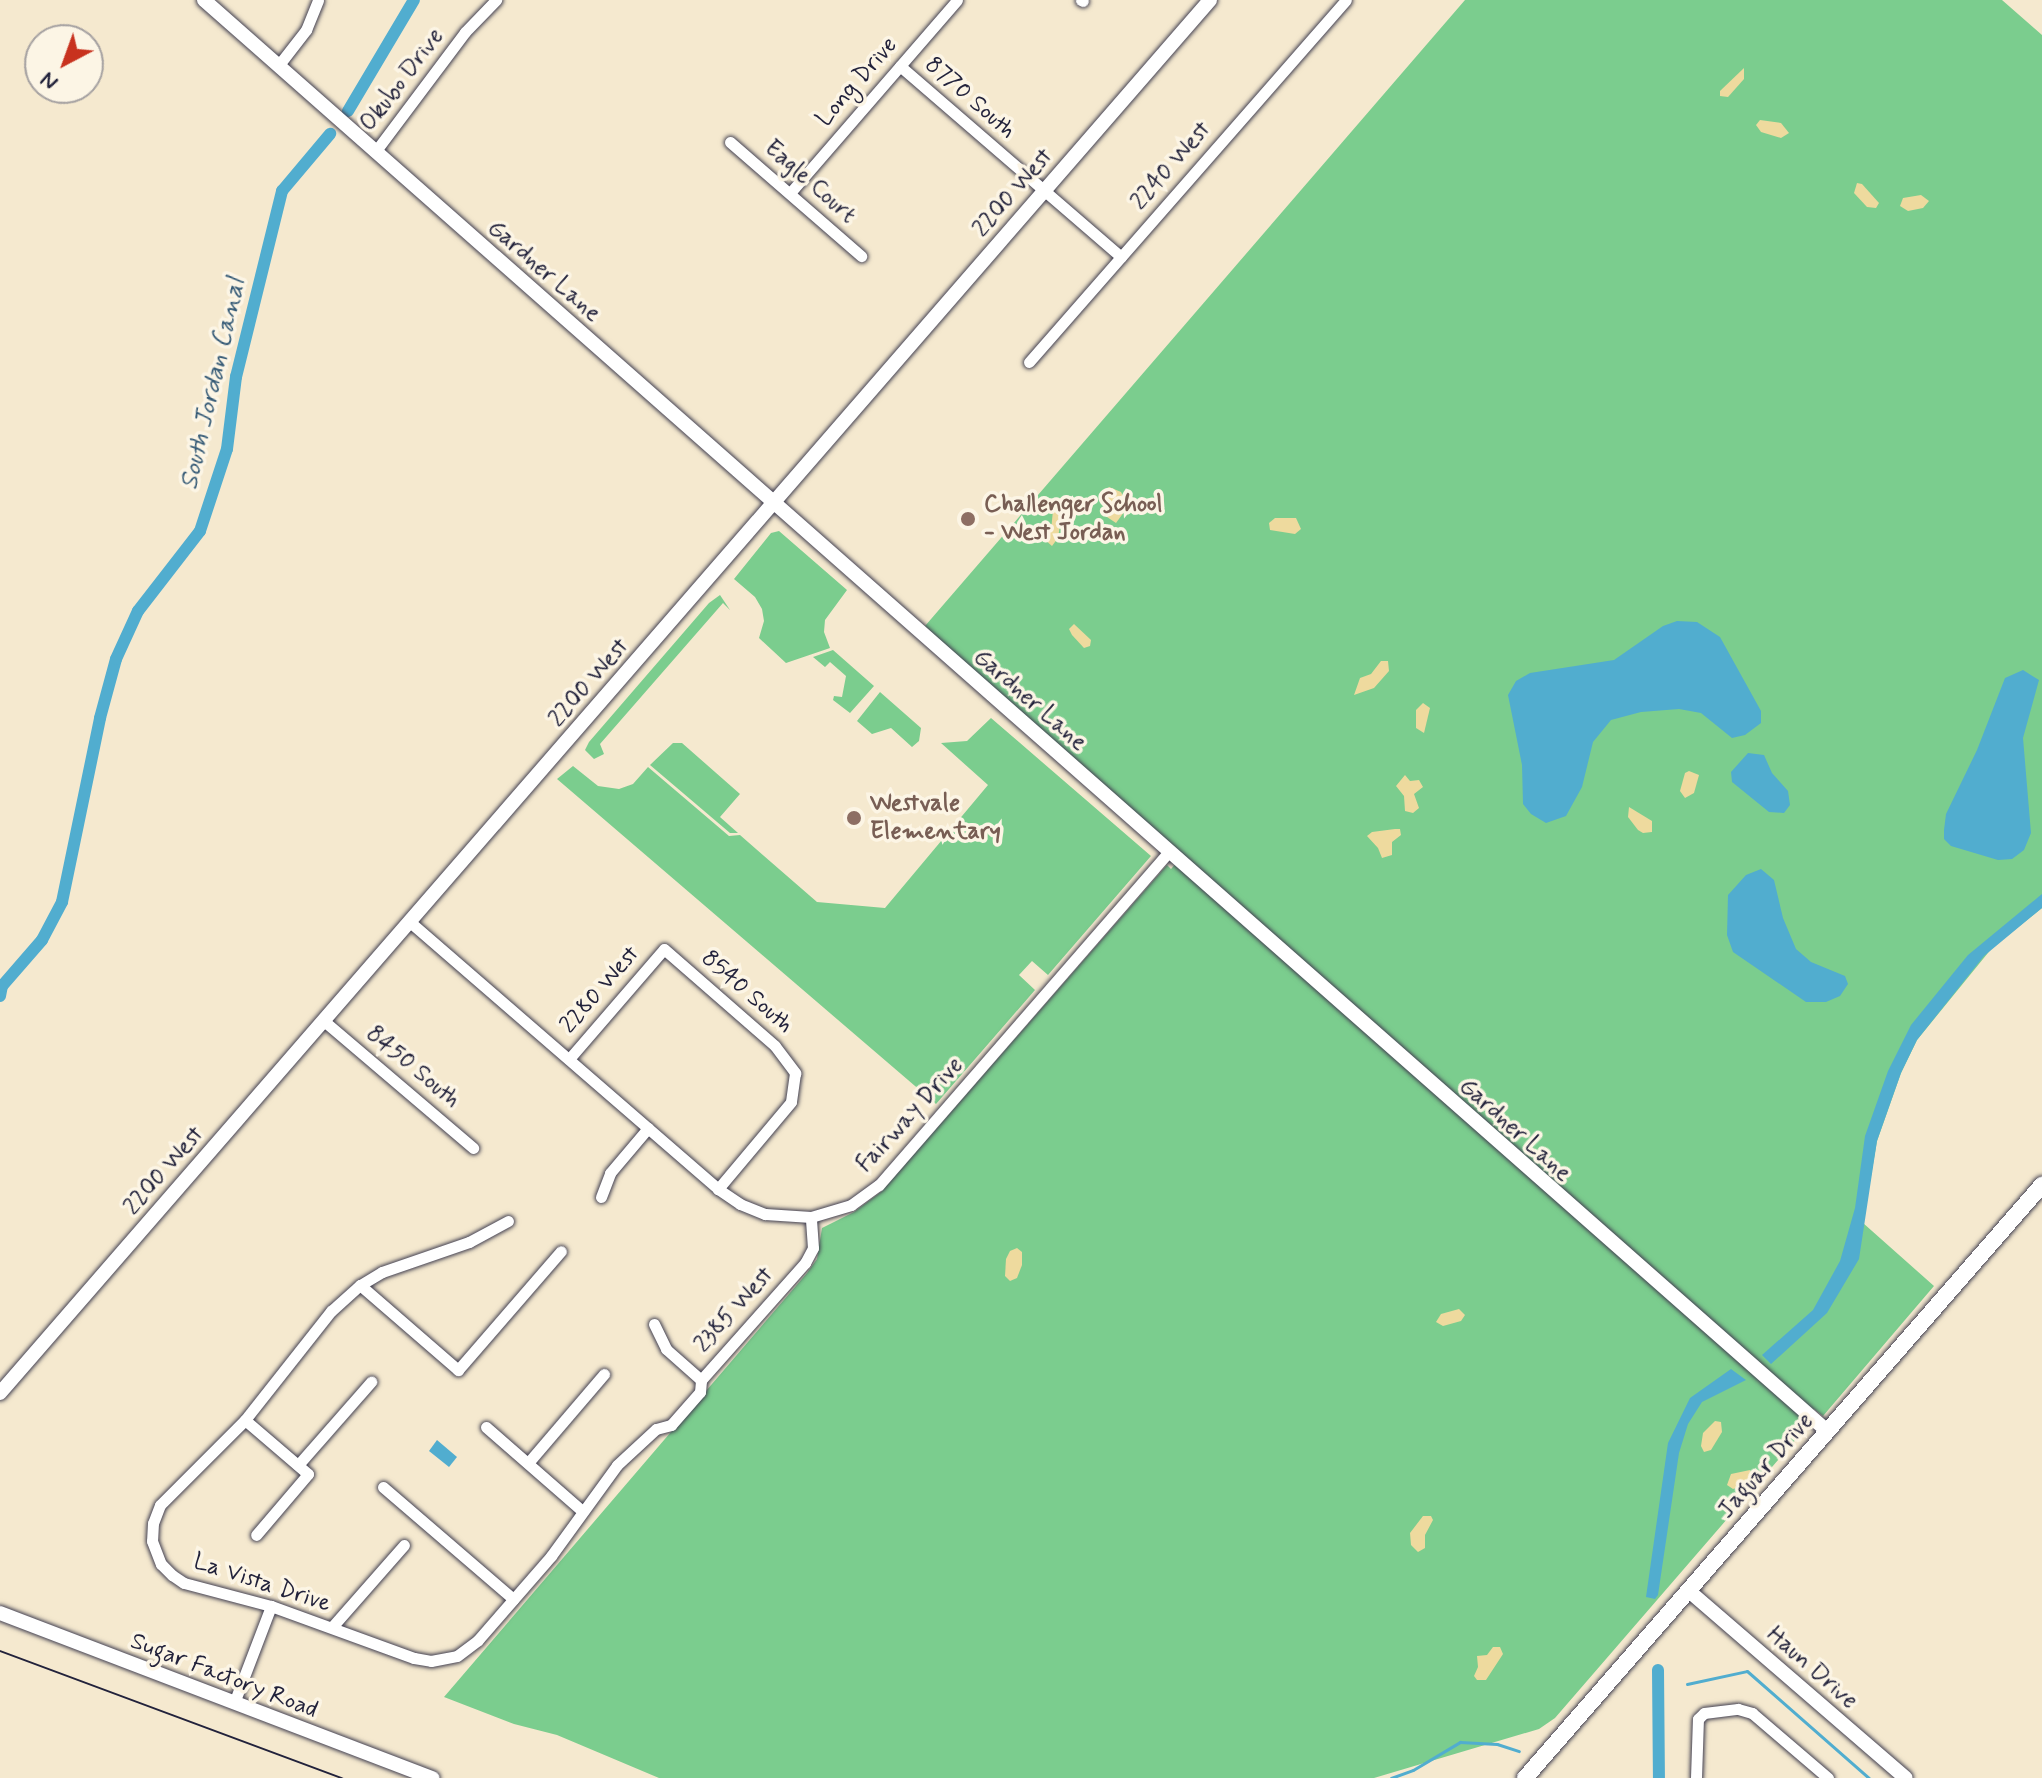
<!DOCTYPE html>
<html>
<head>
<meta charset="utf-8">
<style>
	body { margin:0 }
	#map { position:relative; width:2042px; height:1778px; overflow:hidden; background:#f5e9cf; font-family:Mynerve,sans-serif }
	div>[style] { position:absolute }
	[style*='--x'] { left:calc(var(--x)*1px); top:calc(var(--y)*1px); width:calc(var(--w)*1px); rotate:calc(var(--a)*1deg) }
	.green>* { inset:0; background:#7bcd8e }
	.sand>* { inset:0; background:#eeda9e }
	.water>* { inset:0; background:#51adcf }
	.stream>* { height:3px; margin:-1.5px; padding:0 1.5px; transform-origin:1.5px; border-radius:1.5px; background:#51adcf }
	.canal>* { height:12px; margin:-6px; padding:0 6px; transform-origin:6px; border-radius:6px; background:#51adcf }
	.roads { filter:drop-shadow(0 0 2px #424051) drop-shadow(0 0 2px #424051) }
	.minor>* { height:11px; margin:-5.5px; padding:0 5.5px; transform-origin:5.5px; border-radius:5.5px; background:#fff }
	.tertiary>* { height:14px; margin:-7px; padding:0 7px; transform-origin:7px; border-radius:7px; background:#fff }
	.secondary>* { height:16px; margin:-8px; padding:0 8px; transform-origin:8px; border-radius:8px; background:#fff }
	.tram>* { height:2px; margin:-1px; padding:0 1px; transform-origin:1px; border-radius:1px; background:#22223b }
	.dots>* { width:22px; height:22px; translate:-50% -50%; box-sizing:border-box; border:4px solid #fcf5e5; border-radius:50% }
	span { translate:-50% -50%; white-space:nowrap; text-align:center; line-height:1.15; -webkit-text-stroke:7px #fcf5e5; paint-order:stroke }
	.street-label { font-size:24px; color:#22223b }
	.education-label { font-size:24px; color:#785e54; font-weight:700 }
	.left { translate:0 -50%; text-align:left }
	.water-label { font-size:26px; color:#355a76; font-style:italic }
	.north { position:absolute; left:24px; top:24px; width:80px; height:80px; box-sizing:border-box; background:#fcf5e5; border:2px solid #a5a1a1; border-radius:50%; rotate:221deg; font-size:22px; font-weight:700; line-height:32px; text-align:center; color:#22223b }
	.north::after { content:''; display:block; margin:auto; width:28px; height:36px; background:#c8321e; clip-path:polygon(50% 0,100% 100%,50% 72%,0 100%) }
</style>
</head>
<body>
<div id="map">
	<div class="green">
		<div style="clip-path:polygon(1465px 0,2002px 0,2042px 35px,2042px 908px,1992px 948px,1917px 1040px,1901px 1073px,1877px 1141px,1863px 1223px,1934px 1286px,1823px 1416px,1814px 1409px,1798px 1426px,1798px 1437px,1555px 1718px,1539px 1729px,1374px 1778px,659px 1778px,557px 1735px,514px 1724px,444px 1697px,807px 1273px,817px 1259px,822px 1228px,854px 1212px,881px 1192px,1167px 865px,1171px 869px,1180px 859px,925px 626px)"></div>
		<div style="clip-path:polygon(779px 531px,847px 590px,825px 620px,824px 632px,830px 648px,786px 663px,759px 638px,764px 621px,762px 609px,755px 597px,734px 579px,771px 533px)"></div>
		<div style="clip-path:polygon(720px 595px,730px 610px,723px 603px,600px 744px,604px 754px,594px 759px,585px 750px,589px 742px,709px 603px)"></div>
		<div style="clip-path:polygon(833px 650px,874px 686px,850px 713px,833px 700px,834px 696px,842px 697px,846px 676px,830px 662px,825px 667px,813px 657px)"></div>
		<div style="clip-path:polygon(880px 692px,921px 728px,919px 741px,912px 747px,891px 728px,872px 734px,857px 721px)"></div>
		<div style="clip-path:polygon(991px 718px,1151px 856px,1048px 975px,1032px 961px,1019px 975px,1035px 990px,936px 1104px,557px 779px,573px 766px,598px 786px,619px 789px,633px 784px,648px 767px,729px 836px,740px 835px,817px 902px,885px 908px,988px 785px,941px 743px,967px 741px)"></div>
		<div style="clip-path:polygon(673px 743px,682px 743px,740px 794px,720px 817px,738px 833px,730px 833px,650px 765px)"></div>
	</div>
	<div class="sand">
		<div style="clip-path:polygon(1744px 68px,1744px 79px,1728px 97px,1720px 96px,1720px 91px)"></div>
		<div style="clip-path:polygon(1760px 120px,1781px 123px,1789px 133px,1781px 138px,1761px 132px,1756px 125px)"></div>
		<div style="clip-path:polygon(1857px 183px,1862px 184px,1879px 203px,1876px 208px,1867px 207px,1854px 193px)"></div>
		<div style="clip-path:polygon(1921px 195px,1929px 201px,1923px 208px,1908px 211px,1900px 206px,1903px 198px)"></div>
		<div style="clip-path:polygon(1109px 487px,1121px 492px,1124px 498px,1124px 512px,1116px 523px,1107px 517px,1102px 496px)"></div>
		<div style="clip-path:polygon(1053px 510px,1060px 512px,1061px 518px,1058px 538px,1052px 546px,1044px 539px,1051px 531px)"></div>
		<div style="clip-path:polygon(1275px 518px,1296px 518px,1301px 529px,1295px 534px,1270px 530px,1269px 523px)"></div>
		<div style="clip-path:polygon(1074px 624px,1091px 640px,1090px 646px,1084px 648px,1072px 635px,1069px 629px)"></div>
		<div style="clip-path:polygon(1381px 661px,1388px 661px,1389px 671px,1374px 688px,1354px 695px,1360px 678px,1371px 674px)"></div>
		<div style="clip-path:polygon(1423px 703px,1430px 708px,1424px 733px,1416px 728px,1416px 710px)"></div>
		<div style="clip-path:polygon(1689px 771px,1699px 775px,1694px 793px,1685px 798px,1680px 791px,1685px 773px)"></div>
		<div style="clip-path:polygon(1405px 775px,1410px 781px,1419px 780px,1423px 787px,1414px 794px,1419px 808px,1413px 813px,1405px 811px,1404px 796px,1396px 786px)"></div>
		<div style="clip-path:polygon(1629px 807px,1652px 821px,1652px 832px,1643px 833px,1638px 830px,1628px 817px)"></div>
		<div style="clip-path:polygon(1395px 829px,1400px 829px,1401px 835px,1392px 842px,1392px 855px,1382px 858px,1378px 848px,1367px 836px,1372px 832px)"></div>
		<div style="clip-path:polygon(1017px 1248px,1022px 1252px,1022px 1265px,1017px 1278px,1010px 1281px,1005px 1276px,1006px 1259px,1010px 1251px)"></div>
		<div style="clip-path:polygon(1459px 1309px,1465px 1315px,1461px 1321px,1443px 1326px,1436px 1322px,1441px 1314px)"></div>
		<div style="clip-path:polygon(1715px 1421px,1721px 1422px,1722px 1432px,1711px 1450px,1704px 1452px,1701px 1446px,1703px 1433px)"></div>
		<div style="clip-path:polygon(1750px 1470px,1753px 1477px,1744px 1485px,1733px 1489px,1727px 1485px,1731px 1474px)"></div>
		<div style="clip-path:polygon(1423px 1516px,1431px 1516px,1433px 1520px,1425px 1535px,1425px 1548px,1418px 1552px,1411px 1545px,1410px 1533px)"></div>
		<div style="clip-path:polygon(1493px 1647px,1500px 1647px,1503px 1654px,1486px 1680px,1477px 1680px,1474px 1676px,1478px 1667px,1477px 1656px,1487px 1655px)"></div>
	</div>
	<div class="water">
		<div style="clip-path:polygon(1677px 621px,1697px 622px,1720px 637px,1761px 711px,1761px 723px,1745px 735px,1732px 738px,1701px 713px,1679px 709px,1641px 712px,1611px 720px,1593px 742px,1582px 787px,1566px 816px,1546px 823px,1531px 814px,1523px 804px,1522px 765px,1508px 695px,1516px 681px,1530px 673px,1614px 660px,1663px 626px)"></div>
		<div style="clip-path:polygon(2023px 670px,2039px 680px,2023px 738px,2031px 833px,2024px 850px,2012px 859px,1998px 860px,1951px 846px,1944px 839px,1944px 830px,1946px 814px,1977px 750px,2005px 678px)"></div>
		<div style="clip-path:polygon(1748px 753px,1764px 755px,1772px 773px,1788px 791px,1790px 805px,1784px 813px,1769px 812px,1732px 782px,1731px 772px)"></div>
		<div style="clip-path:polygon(1761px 869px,1774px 880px,1783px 918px,1796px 949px,1811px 962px,1845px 976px,1848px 984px,1840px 996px,1826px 1002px,1806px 1002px,1733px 952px,1727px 935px,1728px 895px,1746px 875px)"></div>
		<div style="clip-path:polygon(2042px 894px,2042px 908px,1984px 956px,1917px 1040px,1901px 1073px,1877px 1141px,1859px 1259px,1827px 1313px,1771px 1364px,1762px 1355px,1813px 1310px,1840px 1261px,1855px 1208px,1865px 1136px,1888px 1071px,1911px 1025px,1968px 955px)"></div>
		<div style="clip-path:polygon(1731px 1369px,1746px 1380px,1702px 1402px,1688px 1424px,1679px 1453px,1658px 1595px,1655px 1599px,1646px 1597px,1668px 1443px,1690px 1398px)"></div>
		<div style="clip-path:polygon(437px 1440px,457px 1457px,449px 1467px,429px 1451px)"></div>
	</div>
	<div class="stream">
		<div style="--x:1687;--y:1684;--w:61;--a:-12.2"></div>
		<div style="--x:1747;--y:1671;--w:162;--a:41.3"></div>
		<div style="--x:1391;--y:1778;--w:23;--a:-20"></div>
		<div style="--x:1413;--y:1770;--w:55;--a:-30.8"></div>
		<div style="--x:1460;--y:1742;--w:37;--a:3"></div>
		<div style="--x:1497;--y:1744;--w:23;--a:18"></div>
	</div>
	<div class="canal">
		<div style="--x:348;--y:111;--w:129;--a:-59.3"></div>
		<div style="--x:0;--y:996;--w:10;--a:-79"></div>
		<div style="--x:2;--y:986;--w:61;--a:-49"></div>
		<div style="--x:42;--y:940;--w:43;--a:-62.2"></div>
		<div style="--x:62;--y:902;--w:188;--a:-78.3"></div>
		<div style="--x:100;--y:718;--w:61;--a:-74.8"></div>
		<div style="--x:116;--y:659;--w:53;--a:-65.4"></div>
		<div style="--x:138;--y:611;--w:101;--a:-52.2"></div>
		<div style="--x:200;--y:531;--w:86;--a:-71.8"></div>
		<div style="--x:227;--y:449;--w:73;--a:-82.9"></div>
		<div style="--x:236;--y:377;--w:192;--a:-76.1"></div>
		<div style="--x:282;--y:191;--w:75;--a:-49.9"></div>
		<div style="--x:1658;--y:1670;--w:108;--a:89.5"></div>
	</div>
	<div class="roads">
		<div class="minor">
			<div style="--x:1081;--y:0;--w:2;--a:27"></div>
			<div style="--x:278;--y:66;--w:46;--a:-52.1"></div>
			<div style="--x:306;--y:30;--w:32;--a:-68"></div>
			<div style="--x:900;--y:66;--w:292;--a:40.8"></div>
			<div style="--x:730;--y:142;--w:174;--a:41"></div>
			<div style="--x:375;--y:152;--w:150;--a:-53.1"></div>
			<div style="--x:465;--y:32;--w:45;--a:-45.9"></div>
			<div style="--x:790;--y:193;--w:255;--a:-49.1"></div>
			<div style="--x:1029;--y:362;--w:481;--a:-48.8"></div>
			<div style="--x:410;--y:922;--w:408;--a:40.9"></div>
			<div style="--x:718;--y:1189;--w:27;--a:34"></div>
			<div style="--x:740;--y:1204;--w:27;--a:22"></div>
			<div style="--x:765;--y:1214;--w:46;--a:3.7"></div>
			<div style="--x:811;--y:1217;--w:42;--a:-16.7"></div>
			<div style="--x:851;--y:1205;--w:34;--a:-36"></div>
			<div style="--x:879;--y:1185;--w:441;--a:-49"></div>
			<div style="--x:324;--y:1021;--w:196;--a:40.4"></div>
			<div style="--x:569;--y:1059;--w:145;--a:-49.2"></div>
			<div style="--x:664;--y:949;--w:147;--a:41.1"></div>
			<div style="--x:775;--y:1046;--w:34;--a:53"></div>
			<div style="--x:795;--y:1073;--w:29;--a:98"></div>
			<div style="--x:791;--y:1102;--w:114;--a:130"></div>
			<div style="--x:601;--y:1197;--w:26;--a:-69"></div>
			<div style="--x:610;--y:1173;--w:59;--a:-49.8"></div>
			<div style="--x:508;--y:1221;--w:44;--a:151.7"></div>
			<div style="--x:469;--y:1242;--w:92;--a:161"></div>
			<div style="--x:382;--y:1272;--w:26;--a:149"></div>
			<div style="--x:360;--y:1285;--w:39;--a:138"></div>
			<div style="--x:331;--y:1311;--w:139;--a:128.3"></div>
			<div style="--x:245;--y:1420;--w:120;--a:135"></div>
			<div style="--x:160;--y:1505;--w:19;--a:111"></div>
			<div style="--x:153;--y:1523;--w:18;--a:93"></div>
			<div style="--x:152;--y:1541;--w:25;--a:69"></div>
			<div style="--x:161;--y:1564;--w:16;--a:45"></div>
			<div style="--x:172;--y:1575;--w:14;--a:34"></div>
			<div style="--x:184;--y:1583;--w:90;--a:14.8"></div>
			<div style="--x:271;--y:1606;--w:152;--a:20"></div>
			<div style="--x:414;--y:1658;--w:17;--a:10"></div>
			<div style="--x:431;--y:1661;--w:26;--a:-11"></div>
			<div style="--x:457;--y:1656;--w:26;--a:-37"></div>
			<div style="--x:478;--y:1640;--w:111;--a:-49"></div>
			<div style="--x:551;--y:1556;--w:112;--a:-54"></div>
			<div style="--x:617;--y:1465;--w:53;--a:-42.7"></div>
			<div style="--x:656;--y:1429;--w:16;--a:-15"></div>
			<div style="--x:671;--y:1425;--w:44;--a:-48.7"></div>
			<div style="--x:700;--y:1392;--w:12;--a:-85"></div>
			<div style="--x:701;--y:1380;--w:157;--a:-48.4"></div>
			<div style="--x:805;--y:1263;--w:17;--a:-62"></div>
			<div style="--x:813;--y:1248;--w:31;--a:-94"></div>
			<div style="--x:360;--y:1285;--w:130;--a:40.9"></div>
			<div style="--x:458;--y:1370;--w:157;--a:-49.1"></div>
			<div style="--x:654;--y:1324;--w:28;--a:64"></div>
			<div style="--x:666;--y:1349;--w:47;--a:41.5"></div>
			<div style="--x:245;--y:1420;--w:83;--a:40.6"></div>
			<div style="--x:308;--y:1474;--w:80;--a:130.4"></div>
			<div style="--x:486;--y:1427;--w:126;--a:41.1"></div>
			<div style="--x:528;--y:1463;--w:117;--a:-49.5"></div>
			<div style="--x:298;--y:1465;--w:111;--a:-48.7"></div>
			<div style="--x:383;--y:1487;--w:172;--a:40.7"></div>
			<div style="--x:332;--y:1627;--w:109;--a:-48.7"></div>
			<div style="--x:234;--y:1703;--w:104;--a:-69.1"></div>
			<div style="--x:1696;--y:1778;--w:59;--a:-88.1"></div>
			<div style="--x:1698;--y:1719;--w:8;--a:-45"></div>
			<div style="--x:1704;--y:1713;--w:34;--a:-7"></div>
			<div style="--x:1738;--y:1709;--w:15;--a:16"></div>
			<div style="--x:1752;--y:1713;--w:100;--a:40.5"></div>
		</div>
		<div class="tertiary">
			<div style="--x:204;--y:0;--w:2165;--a:41.4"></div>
			<div style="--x:0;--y:1393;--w:1845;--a:-49.02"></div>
			<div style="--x:1689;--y:1591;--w:286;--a:40.8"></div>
			<div style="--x:0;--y:1613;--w:463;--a:20.9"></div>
		</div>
		<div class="secondary">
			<div style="--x:1525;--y:1778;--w:787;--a:-48.92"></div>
		</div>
	</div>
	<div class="tram">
		<div style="--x:0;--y:1651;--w:365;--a:20.4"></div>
	</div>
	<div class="dots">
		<div style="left:968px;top:519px;background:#8d6e63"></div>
		<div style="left:854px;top:818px;background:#8d6e63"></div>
	</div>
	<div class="street-label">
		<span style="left:402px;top:80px;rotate:-53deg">Okubo Drive</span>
		<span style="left:857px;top:82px;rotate:-49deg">Long Drive</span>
		<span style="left:970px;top:98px;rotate:41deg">8770 South</span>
		<span style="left:1171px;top:166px;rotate:-49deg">2240 West</span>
		<span style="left:810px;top:182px;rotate:41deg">Eagle Court</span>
		<span style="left:1013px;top:193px;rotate:-49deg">2200 West</span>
		<span style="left:544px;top:271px;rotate:41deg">Gardner Lane</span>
		<span style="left:589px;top:683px;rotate:-49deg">2200 West</span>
		<span style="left:1030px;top:700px;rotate:41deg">Gardner Lane</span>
		<span style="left:600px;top:990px;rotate:-49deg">2280 West</span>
		<span style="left:747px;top:992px;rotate:41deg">8540 South</span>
		<span style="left:413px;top:1067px;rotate:40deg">8450 South</span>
		<span style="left:910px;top:1115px;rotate:-48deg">Fairway Drive</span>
		<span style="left:1515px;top:1130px;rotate:42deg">Gardner Lane</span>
		<span style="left:164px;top:1171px;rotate:-49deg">2200 West</span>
		<span style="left:734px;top:1310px;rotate:-48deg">2385 West</span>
		<span style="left:1766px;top:1466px;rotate:-49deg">Jaguar Drive</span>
		<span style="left:262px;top:1583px;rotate:18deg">La Vista Drive</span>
		<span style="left:1812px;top:1668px;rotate:41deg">Haun Drive</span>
		<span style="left:224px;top:1676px;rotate:21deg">Sugar Factory Road</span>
	</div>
	<div class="education-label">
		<span class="left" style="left:984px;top:519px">Challenger School<br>- West Jordan</span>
		<span class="left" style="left:870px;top:818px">Westvale<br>Elementary</span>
	</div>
	<div class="water-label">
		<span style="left:214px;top:384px;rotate:-77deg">South Jordan Canal</span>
	</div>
	<div class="north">N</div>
</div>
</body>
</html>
